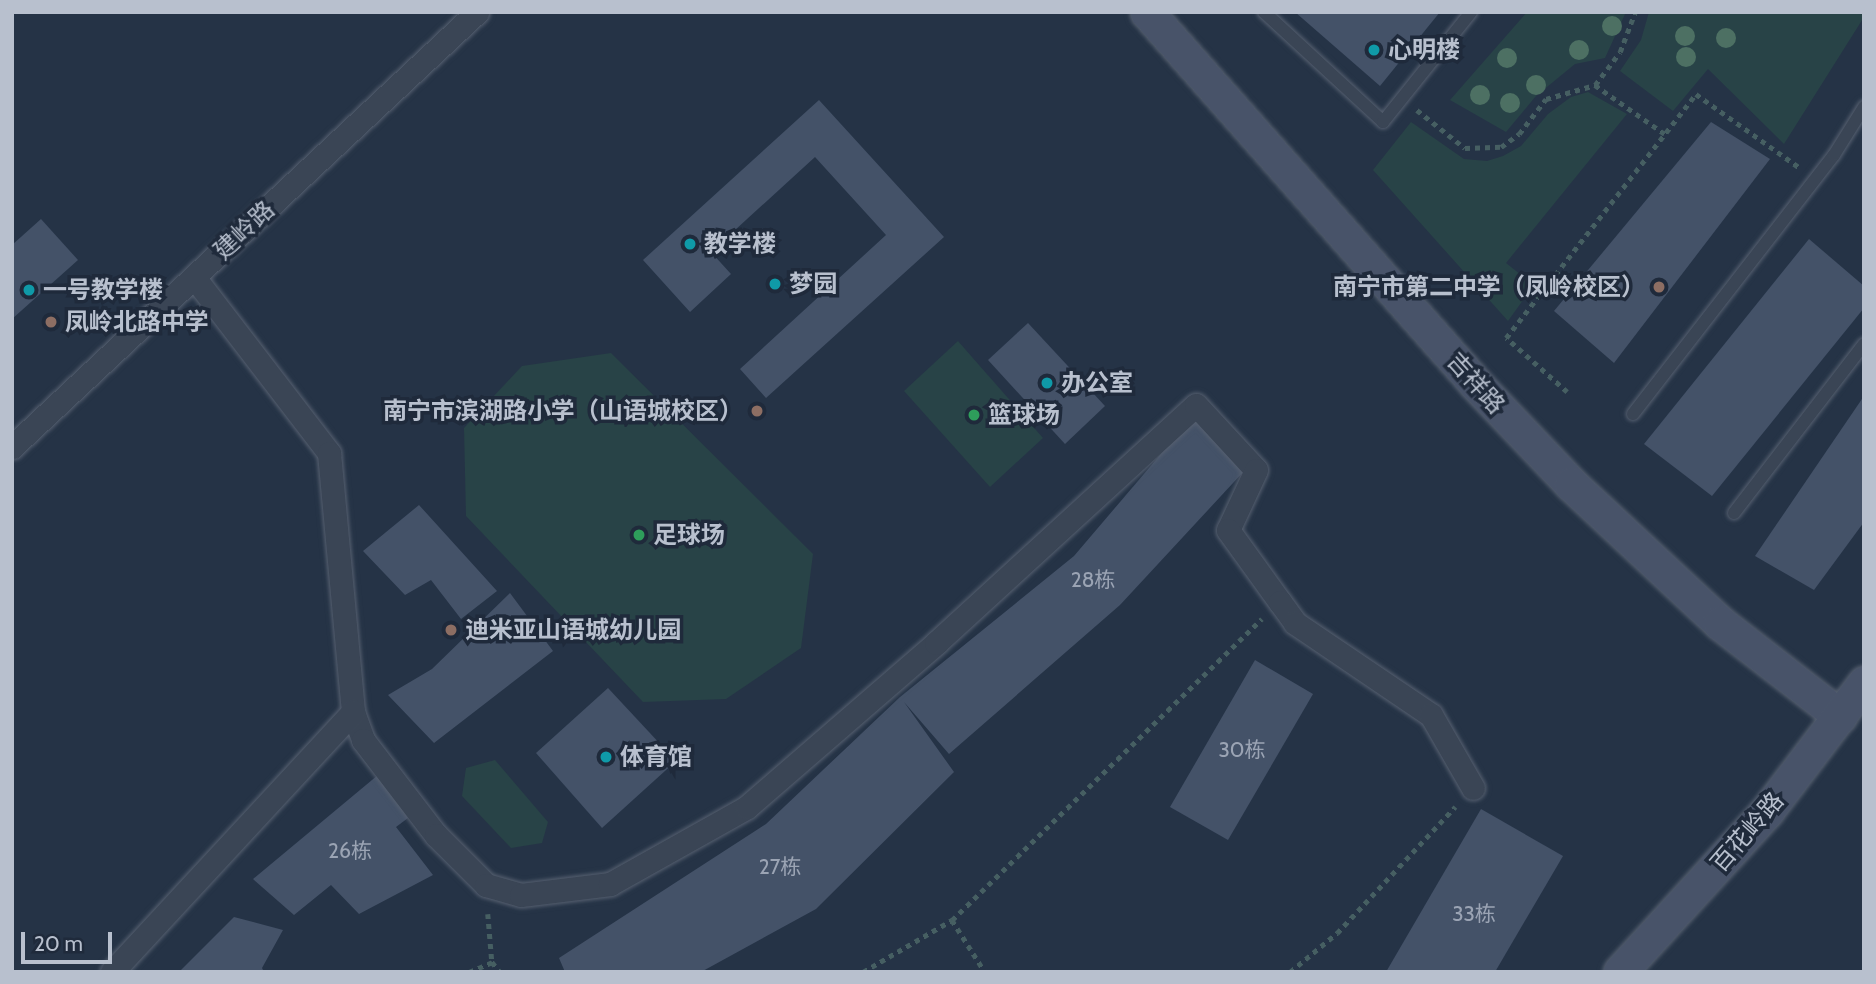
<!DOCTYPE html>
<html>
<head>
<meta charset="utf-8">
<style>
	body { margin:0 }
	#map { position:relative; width:1876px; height:984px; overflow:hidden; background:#253346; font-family:Cabin,"Noto Sans SC",sans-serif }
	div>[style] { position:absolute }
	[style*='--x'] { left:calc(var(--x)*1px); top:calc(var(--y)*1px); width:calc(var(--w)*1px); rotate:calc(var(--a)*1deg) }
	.green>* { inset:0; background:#284347 }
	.building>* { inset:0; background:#445268 }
	.path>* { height:4.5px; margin-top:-2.25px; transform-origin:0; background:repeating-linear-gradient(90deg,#465f62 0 5px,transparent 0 10px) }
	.roads { filter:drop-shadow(0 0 2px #566070) drop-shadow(0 0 2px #566070) }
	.lane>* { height:12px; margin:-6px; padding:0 6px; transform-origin:6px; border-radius:6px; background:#3a4555 }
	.street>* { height:23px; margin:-11.5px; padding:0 11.5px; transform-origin:11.5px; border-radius:11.5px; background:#3a4555 }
	.secondary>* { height:33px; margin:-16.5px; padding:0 16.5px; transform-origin:16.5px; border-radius:16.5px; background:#485369 }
	.trees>* { width:20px; height:20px; margin:-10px; border-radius:50%; background:#4d7063 }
	.dots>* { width:19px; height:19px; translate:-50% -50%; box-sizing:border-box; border:4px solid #1f2a3b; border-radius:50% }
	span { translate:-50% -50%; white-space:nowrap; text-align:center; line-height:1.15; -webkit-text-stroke:7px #1f2a3b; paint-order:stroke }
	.number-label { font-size:21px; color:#9ba4b4 }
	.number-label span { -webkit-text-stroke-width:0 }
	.poi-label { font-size:24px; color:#b8c0ce; font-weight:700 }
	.left { translate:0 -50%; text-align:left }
	.right { translate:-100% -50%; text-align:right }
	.street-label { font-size:24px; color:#b8c0ce }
	.frame { position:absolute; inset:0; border:14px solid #b8c0ce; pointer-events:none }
	.scale { position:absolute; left:21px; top:932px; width:91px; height:32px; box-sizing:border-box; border:4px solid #b8c0ce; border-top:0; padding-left:9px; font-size:21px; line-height:24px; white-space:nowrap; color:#b8c0ce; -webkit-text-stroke:5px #1f2a3b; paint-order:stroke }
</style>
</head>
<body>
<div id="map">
	<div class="green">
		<div style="clip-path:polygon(1527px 12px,1626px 12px,1605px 58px,1575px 64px,1536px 96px,1506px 132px,1450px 100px)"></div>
		<div style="clip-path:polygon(1649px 12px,1864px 12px,1864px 17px,1784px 144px,1708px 69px,1673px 111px,1620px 71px,1641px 40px)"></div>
		<div style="clip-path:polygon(1588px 92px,1627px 114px,1506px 263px,1534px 285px,1508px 321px,1373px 170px,1411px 122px,1464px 159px,1487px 161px,1503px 156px,1521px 146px,1548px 114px,1571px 97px)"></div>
		<div style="clip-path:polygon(958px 341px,1043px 438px,990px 487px,904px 391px)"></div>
		<div style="clip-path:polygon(611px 353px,813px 554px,801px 648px,726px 699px,643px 702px,466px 516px,464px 428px,522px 366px)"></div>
		<div style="clip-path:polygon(495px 760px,548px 822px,542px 843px,511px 848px,462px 796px,466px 768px)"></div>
	</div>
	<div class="building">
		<div style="clip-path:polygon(1295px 12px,1440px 12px,1380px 86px)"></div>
		<div style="clip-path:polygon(819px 100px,944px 237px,766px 398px,740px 369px,886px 235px,815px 157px,711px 252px,731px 274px,690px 312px,643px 260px)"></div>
		<div style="clip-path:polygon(1711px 122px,1770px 159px,1614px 363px,1554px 311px)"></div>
		<div style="clip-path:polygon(41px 219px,78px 260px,12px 319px,12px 245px)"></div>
		<div style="clip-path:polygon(1809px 239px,1864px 286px,1864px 308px,1712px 496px,1644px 444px)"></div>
		<div style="clip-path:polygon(1028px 323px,1105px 406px,1065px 444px,988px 360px)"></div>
		<div style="clip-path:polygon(1864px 396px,1864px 522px,1814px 590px,1755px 556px)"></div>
		<div style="clip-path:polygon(1195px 414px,1246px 469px,1120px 605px,949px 754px,904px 702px,954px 772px,816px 909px,701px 972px,565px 972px,559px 958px,766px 824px,900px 697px,1074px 556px)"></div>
		<div style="clip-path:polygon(419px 505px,497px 591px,461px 619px,431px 580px,405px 595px,363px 551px)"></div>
		<div style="clip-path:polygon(510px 593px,553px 651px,434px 743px,388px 695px,432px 669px)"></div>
		<div style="clip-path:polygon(1255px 660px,1313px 694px,1228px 840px,1170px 807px)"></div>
		<div style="clip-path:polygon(608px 688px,676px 761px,602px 828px,536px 753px)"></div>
		<div style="clip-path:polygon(378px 775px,408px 818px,396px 827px,433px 875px,359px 914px,331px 885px,294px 915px,253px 879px)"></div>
		<div style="clip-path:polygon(1481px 809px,1563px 856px,1495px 972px,1386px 972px)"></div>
		<div style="clip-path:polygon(234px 917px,283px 930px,262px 968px,264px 972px,179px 972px)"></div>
	</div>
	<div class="path">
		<div style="--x:1595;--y:85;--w:85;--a:35"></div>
		<div style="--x:1417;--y:110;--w:61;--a:38.4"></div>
		<div style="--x:1465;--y:148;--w:36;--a:-2"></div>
		<div style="--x:1501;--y:147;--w:22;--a:-36"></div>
		<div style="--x:1519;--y:134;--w:44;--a:-52.4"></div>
		<div style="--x:1546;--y:99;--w:51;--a:-15.9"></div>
		<div style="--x:1595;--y:85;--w:41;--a:-52.9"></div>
		<div style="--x:1620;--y:52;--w:43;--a:-69.4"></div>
		<div style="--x:1567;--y:392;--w:81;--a:-138.5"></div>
		<div style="--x:1506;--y:338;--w:309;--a:-52.1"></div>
		<div style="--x:1696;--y:94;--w:128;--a:35.4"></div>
		<div style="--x:488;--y:914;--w:48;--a:85.2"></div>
		<div style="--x:492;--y:962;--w:13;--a:51"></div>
		<div style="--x:952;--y:920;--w:62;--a:57.6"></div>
		<div style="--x:469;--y:972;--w:25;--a:-23"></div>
		<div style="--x:863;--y:972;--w:103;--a:-30.3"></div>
		<div style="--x:952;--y:920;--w:432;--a:-44.2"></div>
		<div style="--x:1290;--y:972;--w:61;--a:-39.7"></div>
		<div style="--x:1337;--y:933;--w:173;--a:-46.9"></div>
	</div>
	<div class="roads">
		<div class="lane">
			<div style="--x:1264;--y:12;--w:162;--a:42.7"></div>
			<div style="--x:1383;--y:122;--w:141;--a:-51.3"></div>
			<div style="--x:1633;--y:414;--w:328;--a:-52.2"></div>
			<div style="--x:1834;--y:155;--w:57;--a:-58"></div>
			<div style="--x:1734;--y:513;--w:213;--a:-52.4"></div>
		</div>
		<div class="street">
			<div style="--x:194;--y:277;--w:222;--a:52.5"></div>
			<div style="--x:329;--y:453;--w:260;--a:84.7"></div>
			<div style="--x:353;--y:712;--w:30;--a:70"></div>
			<div style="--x:363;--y:740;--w:120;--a:52.5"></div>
			<div style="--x:436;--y:835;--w:71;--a:45"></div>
			<div style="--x:486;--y:885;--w:36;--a:16"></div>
			<div style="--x:521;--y:895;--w:90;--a:-7"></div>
			<div style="--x:610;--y:884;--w:157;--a:-29.3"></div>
			<div style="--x:747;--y:807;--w:250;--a:-40.9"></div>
			<div style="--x:936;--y:643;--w:352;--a:-42.5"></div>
			<div style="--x:1196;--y:405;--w:88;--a:47.3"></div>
			<div style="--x:1256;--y:470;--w:66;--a:115"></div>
			<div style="--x:1228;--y:530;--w:89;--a:54.2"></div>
			<div style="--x:1280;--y:602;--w:26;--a:54"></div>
			<div style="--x:1295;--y:623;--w:164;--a:34.1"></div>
			<div style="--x:1431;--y:715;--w:84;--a:60.1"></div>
			<div style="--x:12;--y:447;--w:637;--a:-43.09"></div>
			<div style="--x:112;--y:972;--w:355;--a:-47.2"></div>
		</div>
		<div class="secondary">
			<div style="--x:1147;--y:12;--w:494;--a:48.5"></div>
			<div style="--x:1474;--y:382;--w:141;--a:46.4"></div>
			<div style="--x:1571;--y:484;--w:204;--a:43"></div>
			<div style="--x:1720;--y:623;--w:152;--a:37.8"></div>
			<div style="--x:1620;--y:972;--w:218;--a:-47.6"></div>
			<div style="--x:1767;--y:811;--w:161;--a:-52.8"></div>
		</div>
	</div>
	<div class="trees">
		<div style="left:1612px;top:26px"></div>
		<div style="left:1685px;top:36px"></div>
		<div style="left:1726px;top:38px"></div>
		<div style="left:1579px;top:50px"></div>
		<div style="left:1686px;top:57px"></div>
		<div style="left:1507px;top:58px"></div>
		<div style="left:1536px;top:85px"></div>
		<div style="left:1480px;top:95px"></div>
		<div style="left:1510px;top:103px"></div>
	</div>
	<div class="dots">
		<div style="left:1374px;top:50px;background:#0f9aa8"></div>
		<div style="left:690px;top:244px;background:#0f9aa8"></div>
		<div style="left:775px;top:284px;background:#0f9aa8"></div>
		<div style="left:1659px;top:287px;background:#8d6e63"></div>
		<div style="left:29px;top:290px;background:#0f9aa8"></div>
		<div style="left:51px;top:322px;background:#8d6e63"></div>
		<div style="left:1047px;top:383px;background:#0f9aa8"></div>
		<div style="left:757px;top:411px;background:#8d6e63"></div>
		<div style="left:974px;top:415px;background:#2e9e5b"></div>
		<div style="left:639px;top:535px;background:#2e9e5b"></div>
		<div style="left:451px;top:630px;background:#8d6e63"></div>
		<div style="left:606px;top:757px;background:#0f9aa8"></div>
	</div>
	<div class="number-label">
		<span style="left:1093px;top:580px">28栋</span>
		<span style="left:1242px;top:750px">30栋</span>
		<span style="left:350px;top:851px">26栋</span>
		<span style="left:780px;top:867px">27栋</span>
		<span style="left:1474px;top:914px">33栋</span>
	</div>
	<div class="poi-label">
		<span class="left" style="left:1388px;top:50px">心明楼</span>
		<span class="left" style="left:704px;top:244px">教学楼</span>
		<span class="left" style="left:789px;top:284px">梦园</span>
		<span class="right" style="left:1645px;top:287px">南宁市第二中学（凤岭校区）</span>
		<span class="left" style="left:43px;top:290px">一号教学楼</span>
		<span class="left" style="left:65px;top:322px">凤岭北路中学</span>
		<span class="left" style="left:1061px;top:383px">办公室</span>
		<span class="right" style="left:743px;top:411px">南宁市滨湖路小学（山语城校区）</span>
		<span class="left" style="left:988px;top:415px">篮球场</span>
		<span class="left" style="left:653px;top:535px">足球场</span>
		<span class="left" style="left:465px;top:630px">迪米亚山语城幼儿园</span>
		<span class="left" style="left:620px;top:757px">体育馆</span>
	</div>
	<div class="street-label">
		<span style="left:244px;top:230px;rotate:-43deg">建岭路</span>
		<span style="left:1476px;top:383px;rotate:48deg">吉祥路</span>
		<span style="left:1747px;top:832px;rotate:-49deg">百花岭路</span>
	</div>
	<div class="frame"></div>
	<div class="scale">20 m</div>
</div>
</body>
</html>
